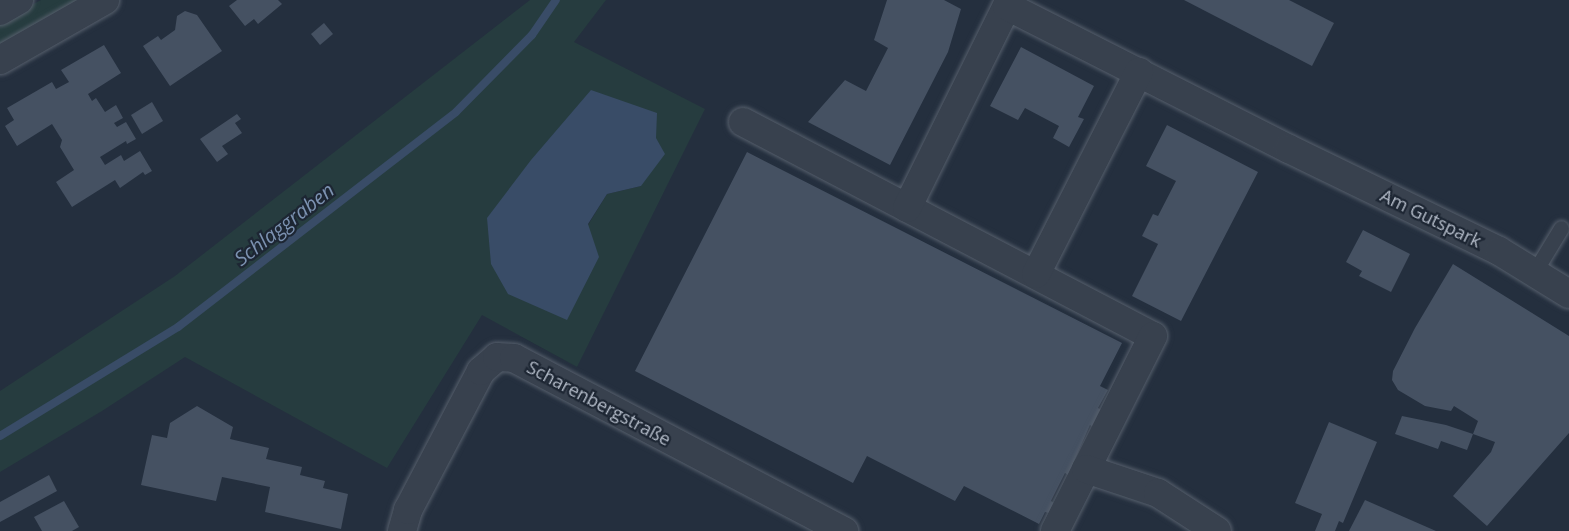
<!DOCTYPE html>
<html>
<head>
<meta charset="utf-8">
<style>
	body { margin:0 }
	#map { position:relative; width:1569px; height:531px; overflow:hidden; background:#242f3e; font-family:"Open Sans",sans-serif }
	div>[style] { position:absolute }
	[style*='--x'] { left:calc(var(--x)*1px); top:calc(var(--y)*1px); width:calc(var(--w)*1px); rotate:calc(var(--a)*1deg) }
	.green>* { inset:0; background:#263c3f }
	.water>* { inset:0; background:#394c67 }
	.stream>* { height:8px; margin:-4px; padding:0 4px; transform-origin:4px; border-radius:4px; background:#394c67 }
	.building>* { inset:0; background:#455162 }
	.roads { filter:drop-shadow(0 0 2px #565f6c) drop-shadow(0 0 2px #565f6c) }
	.lane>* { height:15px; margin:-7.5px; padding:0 7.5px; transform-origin:7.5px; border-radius:7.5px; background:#38414e }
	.street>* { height:28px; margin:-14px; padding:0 14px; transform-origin:14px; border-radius:14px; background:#38414e }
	span { translate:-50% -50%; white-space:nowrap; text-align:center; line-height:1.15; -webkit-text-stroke:4.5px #1d2633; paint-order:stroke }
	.street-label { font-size:18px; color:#b4bcc9 }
	.water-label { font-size:20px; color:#7c92b1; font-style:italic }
</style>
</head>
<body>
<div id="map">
	<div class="green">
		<div style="clip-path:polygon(41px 0,84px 0,0 46px,0 22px)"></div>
		<div style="clip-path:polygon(evenodd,530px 0,606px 0,574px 42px,705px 109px,577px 367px,482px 315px,387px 468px,185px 357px,102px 411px,0 472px,0 391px,175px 276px,530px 0,591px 90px,641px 186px,607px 194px,588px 225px,591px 90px)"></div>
	</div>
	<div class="water">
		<div style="clip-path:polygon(591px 90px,657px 113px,656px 138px,665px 154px,641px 186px,607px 194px,588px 224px,599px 257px,567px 320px,508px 294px,491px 264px,487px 218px,531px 160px)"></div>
	</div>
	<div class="stream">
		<div style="--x:0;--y:436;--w:209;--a:-31.5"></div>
		<div style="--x:178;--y:327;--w:351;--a:-37.7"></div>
		<div style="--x:456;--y:112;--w:108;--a:-45.4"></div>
		<div style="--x:532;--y:35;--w:42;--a:-55.6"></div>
	</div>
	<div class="building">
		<div style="clip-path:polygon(237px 0,278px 0,282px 4px,258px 24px,254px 19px,245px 26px,229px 6px)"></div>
		<div style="clip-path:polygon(887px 0,944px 0,961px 9px,948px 52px,890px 165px,808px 122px,845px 80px,866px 91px,888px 48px,874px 40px)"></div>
		<div style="clip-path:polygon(1184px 0,1289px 0,1334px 23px,1312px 66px)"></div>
		<div style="clip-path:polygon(185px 11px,197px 15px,222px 51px,170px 86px,143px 46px,158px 36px,161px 40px,175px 30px,177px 16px)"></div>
		<div style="clip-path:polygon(324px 23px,333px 34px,320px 45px,311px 34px)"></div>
		<div style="clip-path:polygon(104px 45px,121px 73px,88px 94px,92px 101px,96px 98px,105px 112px,116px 105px,123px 118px,114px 123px,117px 127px,126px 122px,136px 139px,127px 144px,126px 141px,100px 157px,105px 165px,121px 155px,124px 161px,140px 151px,152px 171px,145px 175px,143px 172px,120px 188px,115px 180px,72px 207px,56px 182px,74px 170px,60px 147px,62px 140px,52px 124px,17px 146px,5px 126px,14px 120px,7px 108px,52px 82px,56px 89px,69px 82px,61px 70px)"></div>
		<div style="clip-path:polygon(1021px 47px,1094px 86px,1078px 117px,1084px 119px,1069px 147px,1053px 138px,1059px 126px,1025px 108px,1018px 120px,990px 106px)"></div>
		<div style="clip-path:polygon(152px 102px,163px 121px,142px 134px,131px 115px)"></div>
		<div style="clip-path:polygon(237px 114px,241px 119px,235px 123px,242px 133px,222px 146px,228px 154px,217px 162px,200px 139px)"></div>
		<div style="clip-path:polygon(1167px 125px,1258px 172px,1181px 321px,1132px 296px,1158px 244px,1142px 236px,1153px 214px,1158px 216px,1176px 181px,1146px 166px)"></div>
		<div style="clip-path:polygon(747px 152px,1122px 343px,1100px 386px,1108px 390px,1098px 408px,1102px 410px,1093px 427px,1090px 425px,1068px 475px,1065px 473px,1051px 501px,1054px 503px,1049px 513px,1045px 512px,1039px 524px,964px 486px,955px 501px,867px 456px,853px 483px,635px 371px)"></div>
		<div style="clip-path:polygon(1363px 230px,1410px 254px,1391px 292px,1359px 276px,1362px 271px,1346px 262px)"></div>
		<div style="clip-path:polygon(1453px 264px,1569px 336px,1569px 433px,1487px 526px,1453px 496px,1491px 452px,1495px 442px,1473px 434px,1467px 450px,1441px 441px,1438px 449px,1395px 434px,1402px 416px,1446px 425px,1473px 434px,1478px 421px,1454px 406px,1451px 411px,1425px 406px,1398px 390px,1392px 380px,1393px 371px,1415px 328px)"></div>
		<div style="clip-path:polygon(197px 406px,233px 427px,230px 439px,269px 448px,266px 459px,302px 467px,300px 475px,325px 481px,323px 488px,348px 494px,341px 529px,265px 512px,270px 487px,222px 477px,216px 501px,141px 485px,152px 435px,167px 438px,170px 423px)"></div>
		<div style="clip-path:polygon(1329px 422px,1377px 442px,1343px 523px,1339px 521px,1335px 531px,1315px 531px,1322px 514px,1295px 503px)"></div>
		<div style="clip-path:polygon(49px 475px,57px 491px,0 522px,0 502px)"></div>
		<div style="clip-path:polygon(1365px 500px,1436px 531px,1349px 531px)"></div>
		<div style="clip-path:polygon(64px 501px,79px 527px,72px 531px,42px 531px,34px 517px)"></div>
	</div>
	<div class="roads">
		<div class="lane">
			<div style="--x:1535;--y:271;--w:50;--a:-58.8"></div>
		</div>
		<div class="street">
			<div style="--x:0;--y:11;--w:22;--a:-30"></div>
			<div style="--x:0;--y:60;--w:121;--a:-29.7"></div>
			<div style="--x:743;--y:122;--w:462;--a:27.6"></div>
			<div style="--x:1153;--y:336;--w:218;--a:116.7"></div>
			<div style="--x:907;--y:208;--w:225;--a:-63.7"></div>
			<div style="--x:1007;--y:6;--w:316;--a:26.9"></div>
			<div style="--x:1289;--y:149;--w:233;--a:25.9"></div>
			<div style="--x:1499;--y:251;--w:82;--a:31.6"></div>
			<div style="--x:1036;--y:274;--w:227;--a:-63"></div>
			<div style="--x:1086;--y:469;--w:76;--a:18.4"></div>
			<div style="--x:1158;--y:493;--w:70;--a:32.8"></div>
			<div style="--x:402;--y:531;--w:22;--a:-74"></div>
			<div style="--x:408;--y:510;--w:157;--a:-62.3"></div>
			<div style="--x:481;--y:371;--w:21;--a:-41"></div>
			<div style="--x:497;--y:357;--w:17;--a:3"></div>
			<div style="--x:514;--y:358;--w:373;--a:27.7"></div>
		</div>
	</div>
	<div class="street-label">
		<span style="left:1431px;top:218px;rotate:26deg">Am Gutspark</span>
		<span style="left:599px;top:403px;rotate:28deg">Scharenbergstraße</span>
	</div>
	<div class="water-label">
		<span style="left:284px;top:224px;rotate:-38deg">Schlaggraben</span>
	</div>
</div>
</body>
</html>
